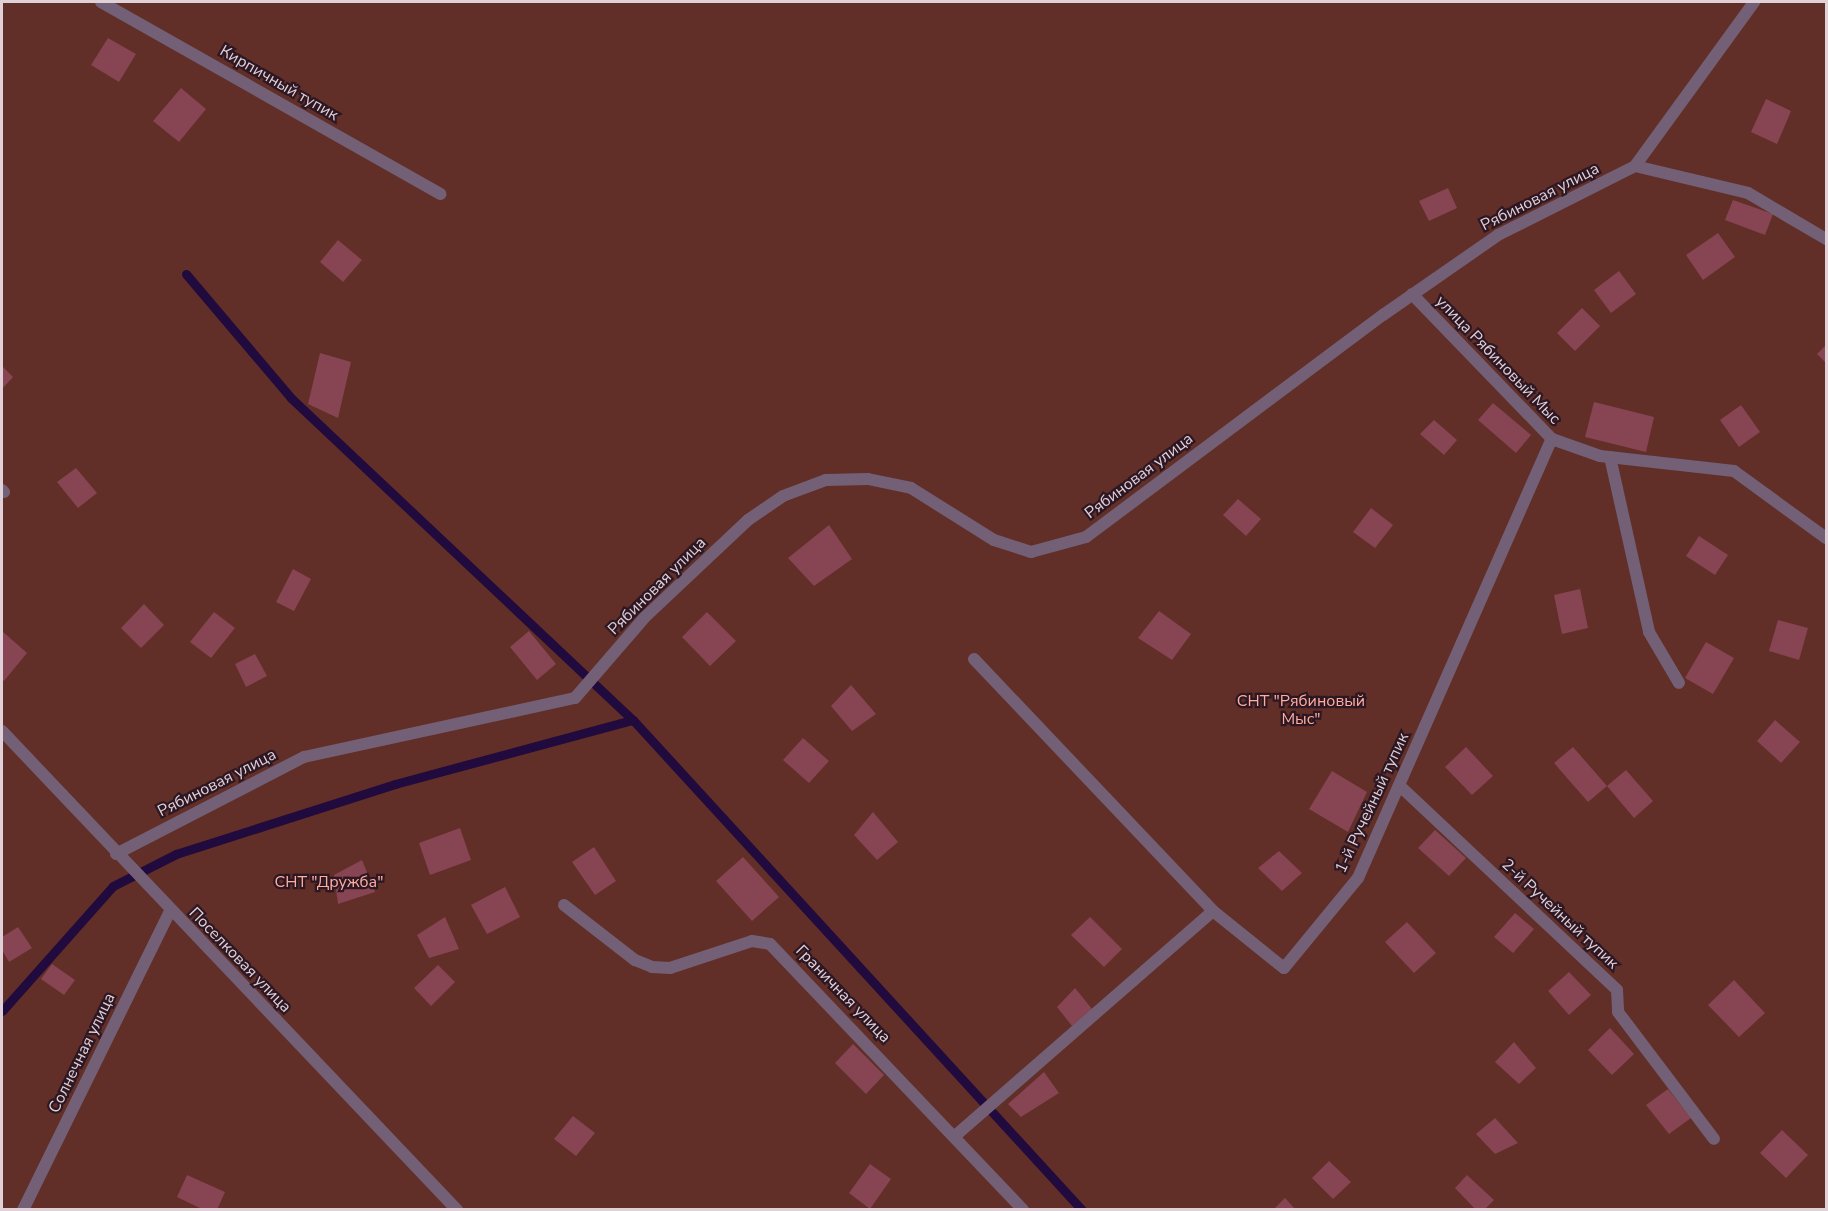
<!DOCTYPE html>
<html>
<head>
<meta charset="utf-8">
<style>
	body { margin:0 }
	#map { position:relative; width:1828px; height:1211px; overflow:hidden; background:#37202d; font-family:"Nunito Sans",sans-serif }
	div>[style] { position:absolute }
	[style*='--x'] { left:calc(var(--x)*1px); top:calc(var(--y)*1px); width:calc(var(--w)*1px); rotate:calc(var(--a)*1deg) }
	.green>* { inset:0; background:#612f27 }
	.stream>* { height:9px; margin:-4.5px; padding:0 4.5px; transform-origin:4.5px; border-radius:4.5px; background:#210a3d }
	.building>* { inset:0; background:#874452 }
	.lane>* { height:12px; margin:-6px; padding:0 6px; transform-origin:6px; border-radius:6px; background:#736076 }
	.street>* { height:12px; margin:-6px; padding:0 6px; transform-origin:6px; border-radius:6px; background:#736076 }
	span { translate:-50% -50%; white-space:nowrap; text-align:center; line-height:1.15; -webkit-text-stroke:4.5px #2c1723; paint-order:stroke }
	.street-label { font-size:16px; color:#e0d1d9 }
	.park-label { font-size:16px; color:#feae9f }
	.frame { position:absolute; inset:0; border:3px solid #e0d1d9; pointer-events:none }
</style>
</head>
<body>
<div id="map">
	<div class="green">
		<div style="clip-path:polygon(2px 2px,1826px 2px,1826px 1209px,2px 1210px)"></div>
	</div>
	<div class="stream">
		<div style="--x:186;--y:274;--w:162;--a:49.7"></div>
		<div style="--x:291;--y:398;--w:470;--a:43.3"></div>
		<div style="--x:633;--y:720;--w:665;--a:47.5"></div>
		<div style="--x:2;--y:1011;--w:167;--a:-48.4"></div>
		<div style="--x:113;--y:886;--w:71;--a:-26.9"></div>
		<div style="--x:176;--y:854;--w:230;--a:-17.7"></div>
		<div style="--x:395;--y:784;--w:246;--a:-15.1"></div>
	</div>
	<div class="building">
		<div style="clip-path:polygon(108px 38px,136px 54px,119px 82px,91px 65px)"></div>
		<div style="clip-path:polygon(181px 88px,206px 109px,179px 142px,153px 121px)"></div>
		<div style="clip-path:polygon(1766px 99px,1791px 111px,1777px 144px,1751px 132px)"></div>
		<div style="clip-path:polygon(1448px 188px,1457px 208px,1429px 221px,1419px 201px)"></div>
		<div style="clip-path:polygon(1733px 200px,1773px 214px,1765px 235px,1725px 220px)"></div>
		<div style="clip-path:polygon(1718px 233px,1735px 257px,1703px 280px,1686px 255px)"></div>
		<div style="clip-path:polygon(338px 240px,362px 260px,343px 282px,320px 262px)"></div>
		<div style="clip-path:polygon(1619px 271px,1636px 294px,1611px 313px,1594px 290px)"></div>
		<div style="clip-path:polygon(1582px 308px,1600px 326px,1575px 351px,1557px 333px)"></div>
		<div style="clip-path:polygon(1826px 345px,1826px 363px,1817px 354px)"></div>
		<div style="clip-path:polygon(320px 353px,351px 362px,338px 418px,308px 404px)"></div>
		<div style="clip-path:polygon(2px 366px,13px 377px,2px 389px)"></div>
		<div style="clip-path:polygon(1594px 402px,1654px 417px,1646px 452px,1585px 437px)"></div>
		<div style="clip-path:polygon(1493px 403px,1531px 435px,1516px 453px,1478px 420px)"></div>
		<div style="clip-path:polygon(1741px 405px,1760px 432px,1739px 447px,1720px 420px)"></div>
		<div style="clip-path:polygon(1434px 420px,1457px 440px,1444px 455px,1420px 434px)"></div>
		<div style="clip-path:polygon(76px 468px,97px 493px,78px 508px,57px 482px)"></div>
		<div style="clip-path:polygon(1238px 499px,1261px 519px,1246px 536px,1223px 515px)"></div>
		<div style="clip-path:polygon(1371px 508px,1393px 525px,1375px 548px,1353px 532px)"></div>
		<div style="clip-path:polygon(829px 525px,852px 559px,814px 586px,788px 558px)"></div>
		<div style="clip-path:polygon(1699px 536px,1728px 555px,1715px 575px,1686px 556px)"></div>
		<div style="clip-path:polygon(293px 569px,311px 579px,294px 611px,276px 602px)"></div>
		<div style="clip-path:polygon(1580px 589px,1588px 628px,1562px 634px,1554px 595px)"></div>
		<div style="clip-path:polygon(144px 604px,164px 625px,141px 648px,121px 628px)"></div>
		<div style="clip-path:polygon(1159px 611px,1191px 634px,1172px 660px,1138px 638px)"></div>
		<div style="clip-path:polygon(214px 612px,235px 628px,211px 658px,190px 642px)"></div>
		<div style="clip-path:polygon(707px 612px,736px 641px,710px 666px,682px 637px)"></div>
		<div style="clip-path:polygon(1778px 620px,1808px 628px,1799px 660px,1769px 651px)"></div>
		<div style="clip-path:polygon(2px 631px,27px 653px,4px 681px,2px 679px)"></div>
		<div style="clip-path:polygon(529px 631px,556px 664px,537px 680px,510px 647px)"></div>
		<div style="clip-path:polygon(1706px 642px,1734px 658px,1713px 694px,1685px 678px)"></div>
		<div style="clip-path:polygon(255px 654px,267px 676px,246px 687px,235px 664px)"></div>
		<div style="clip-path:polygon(851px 685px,876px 714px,852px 731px,831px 706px)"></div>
		<div style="clip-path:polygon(1775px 720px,1800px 742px,1781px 763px,1757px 741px)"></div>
		<div style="clip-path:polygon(803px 738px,829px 761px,809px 783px,783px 760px)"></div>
		<div style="clip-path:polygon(1466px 747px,1493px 776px,1472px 795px,1445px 767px)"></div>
		<div style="clip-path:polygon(1573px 747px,1607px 786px,1626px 770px,1653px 801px,1634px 818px,1607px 786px,1588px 802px,1554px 763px)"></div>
		<div style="clip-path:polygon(1332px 771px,1367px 792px,1348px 832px,1309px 809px)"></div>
		<div style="clip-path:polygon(873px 812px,898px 842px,877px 860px,854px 835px)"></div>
		<div style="clip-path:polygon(460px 828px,471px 860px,430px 875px,419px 843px)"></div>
		<div style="clip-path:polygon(1435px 830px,1466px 858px,1449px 876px,1418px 848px)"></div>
		<div style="clip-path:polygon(594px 847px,616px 881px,595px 895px,572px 862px)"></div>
		<div style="clip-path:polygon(1279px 851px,1302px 873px,1282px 891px,1258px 868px)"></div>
		<div style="clip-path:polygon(743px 857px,779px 897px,752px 921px,716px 881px)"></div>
		<div style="clip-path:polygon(362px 860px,375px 892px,338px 904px,334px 875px)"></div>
		<div style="clip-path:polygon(505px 887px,520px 917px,487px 934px,471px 905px)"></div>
		<div style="clip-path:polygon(1515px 913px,1534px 929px,1513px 953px,1494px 937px)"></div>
		<div style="clip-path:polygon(445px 917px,459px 949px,429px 958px,417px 935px)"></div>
		<div style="clip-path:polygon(1090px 917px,1122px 949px,1104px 967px,1071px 935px)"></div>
		<div style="clip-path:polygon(1407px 922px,1436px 953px,1414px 973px,1385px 942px)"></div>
		<div style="clip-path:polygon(18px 927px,32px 948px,9px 962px,2px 950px,2px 937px)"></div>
		<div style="clip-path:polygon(52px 964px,75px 980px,64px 995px,41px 979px)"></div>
		<div style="clip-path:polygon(438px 965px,455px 982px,431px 1006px,414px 988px)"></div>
		<div style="clip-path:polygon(1569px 972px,1591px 995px,1569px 1015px,1548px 991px)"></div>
		<div style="clip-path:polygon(1734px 980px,1765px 1013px,1739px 1037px,1708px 1005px)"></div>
		<div style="clip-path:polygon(1075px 988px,1092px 1009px,1072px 1026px,1057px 1007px)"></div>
		<div style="clip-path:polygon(1610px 1028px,1634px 1054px,1612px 1075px,1588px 1050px)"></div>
		<div style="clip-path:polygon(1514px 1042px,1536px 1068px,1519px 1084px,1495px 1062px)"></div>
		<div style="clip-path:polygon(853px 1044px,884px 1075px,866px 1094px,835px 1063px)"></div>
		<div style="clip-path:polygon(1044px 1072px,1059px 1093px,1021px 1117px,1008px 1104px)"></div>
		<div style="clip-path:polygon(1668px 1089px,1691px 1118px,1669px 1134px,1646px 1105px)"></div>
		<div style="clip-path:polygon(573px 1116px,595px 1133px,576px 1156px,554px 1139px)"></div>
		<div style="clip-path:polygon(1495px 1118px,1518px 1143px,1495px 1154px,1476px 1134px)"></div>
		<div style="clip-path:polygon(1782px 1130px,1808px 1155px,1786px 1178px,1760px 1153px)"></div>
		<div style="clip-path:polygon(1329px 1161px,1351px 1182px,1333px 1199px,1312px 1178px)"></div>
		<div style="clip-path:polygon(870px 1164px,891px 1179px,870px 1209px,849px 1193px)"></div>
		<div style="clip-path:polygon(187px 1175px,225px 1192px,217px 1210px,204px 1210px,177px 1197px)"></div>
		<div style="clip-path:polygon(1467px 1175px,1494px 1200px,1484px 1210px,1476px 1210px,1455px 1188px)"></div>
		<div style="clip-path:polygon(1285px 1198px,1296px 1210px,1273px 1210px)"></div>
	</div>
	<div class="lane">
		<div style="--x:101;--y:2;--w:390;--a:29.5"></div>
		<div style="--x:1635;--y:166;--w:116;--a:13.4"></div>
		<div style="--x:1748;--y:193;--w:91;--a:30.5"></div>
		<div style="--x:1412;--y:294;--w:202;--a:46"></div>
		<div style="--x:1552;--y:439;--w:51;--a:19.5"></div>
		<div style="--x:1600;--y:456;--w:135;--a:6.4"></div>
		<div style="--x:1734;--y:471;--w:114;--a:36.1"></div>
		<div style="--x:1610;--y:457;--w:179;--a:77.4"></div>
		<div style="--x:1649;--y:632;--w:59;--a:59.5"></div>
		<div style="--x:2;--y:490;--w:3;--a:45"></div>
		<div style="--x:974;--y:659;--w:347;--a:46.5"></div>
		<div style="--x:1401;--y:787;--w:296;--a:43.2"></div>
		<div style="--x:1617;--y:990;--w:22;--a:87"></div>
		<div style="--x:1618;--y:1012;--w:159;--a:52.9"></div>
		<div style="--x:116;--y:854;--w:212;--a:-27.3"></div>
		<div style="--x:304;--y:757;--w:277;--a:-12.3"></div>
		<div style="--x:575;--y:698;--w:107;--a:-49.2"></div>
		<div style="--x:645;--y:617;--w:141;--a:-43.3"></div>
		<div style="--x:748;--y:520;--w:42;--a:-34.4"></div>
		<div style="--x:783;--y:496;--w:46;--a:-20.4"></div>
		<div style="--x:826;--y:480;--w:42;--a:-1.4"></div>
		<div style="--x:868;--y:479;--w:44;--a:11.8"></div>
		<div style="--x:911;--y:488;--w:98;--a:32.1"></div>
		<div style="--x:994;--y:540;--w:39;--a:18"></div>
		<div style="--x:1031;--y:552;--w:57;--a:-15.3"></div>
		<div style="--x:1086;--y:537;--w:371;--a:-36.8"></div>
		<div style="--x:1383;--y:315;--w:140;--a:-34.8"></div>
		<div style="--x:1498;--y:235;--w:153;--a:-26.7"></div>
		<div style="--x:1635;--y:166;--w:203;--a:-54"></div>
		<div style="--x:564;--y:905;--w:90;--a:37.8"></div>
		<div style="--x:635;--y:960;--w:18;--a:22"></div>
		<div style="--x:652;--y:967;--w:18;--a:3"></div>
		<div style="--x:670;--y:968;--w:86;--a:-18.2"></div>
		<div style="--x:752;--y:941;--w:18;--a:9"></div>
		<div style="--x:770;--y:944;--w:367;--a:46.4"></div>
		<div style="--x:955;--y:1136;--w:342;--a:-41.1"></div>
		<div style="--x:1213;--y:911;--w:91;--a:38.8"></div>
		<div style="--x:1284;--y:968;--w:117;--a:-50.6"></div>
		<div style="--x:1358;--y:878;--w:480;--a:-66.2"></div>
		<div style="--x:23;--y:1210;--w:333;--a:-63.8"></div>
	</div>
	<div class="street">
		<div style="--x:2;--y:731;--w:661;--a:46.47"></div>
	</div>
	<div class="street-label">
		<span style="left:279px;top:83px;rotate:30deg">Кирпичный тупик</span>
		<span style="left:1540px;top:197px;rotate:-27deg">Рябиновая улица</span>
		<span style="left:1498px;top:360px;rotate:46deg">улица Рябиновый Мыс</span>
		<span style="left:1139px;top:476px;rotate:-37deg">Рябиновая улица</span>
		<span style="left:657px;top:586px;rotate:-45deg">Рябиновая улица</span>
		<span style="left:217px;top:783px;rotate:-27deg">Рябиновая улица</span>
		<span style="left:1372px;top:803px;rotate:-65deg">1-й Ручейный тупик</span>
		<span style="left:1560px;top:914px;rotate:43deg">2-й Ручейный тупик</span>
		<span style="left:240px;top:960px;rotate:46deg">Поселковая улица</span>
		<span style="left:843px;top:994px;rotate:46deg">Граничная улица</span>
		<span style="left:82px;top:1053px;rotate:-64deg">Солнечная улица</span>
	</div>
	<div class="park-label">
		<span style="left:1301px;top:710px">СНТ "Рябиновый<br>Мыс"</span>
		<span style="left:329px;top:882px">СНТ "Дружба"</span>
	</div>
	<div class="frame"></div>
</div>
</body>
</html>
